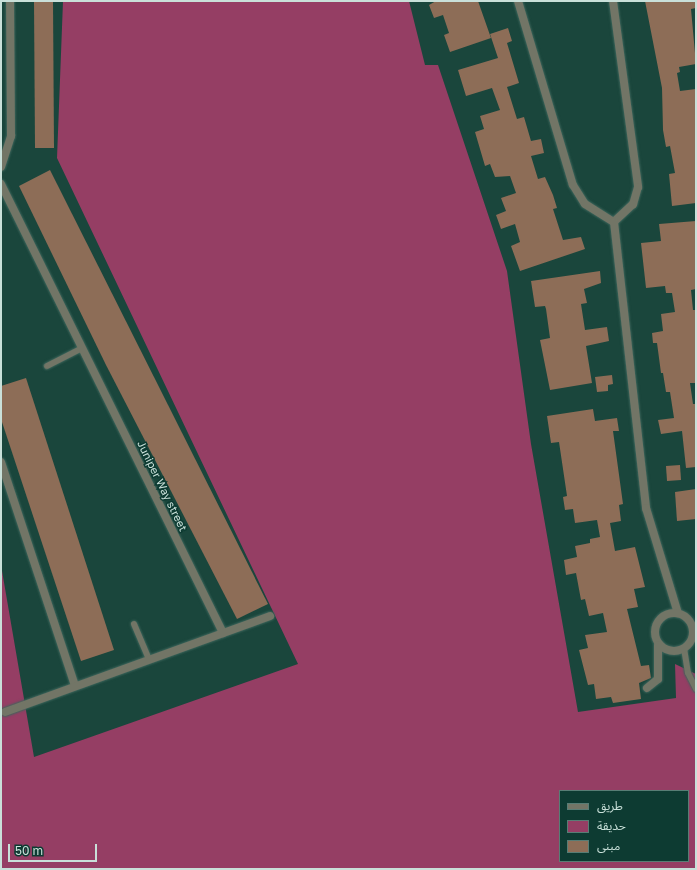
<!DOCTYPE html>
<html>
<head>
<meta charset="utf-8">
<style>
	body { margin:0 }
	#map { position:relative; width:697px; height:870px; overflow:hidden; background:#1a463c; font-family:"Golos Text","Noto Sans Arabic",sans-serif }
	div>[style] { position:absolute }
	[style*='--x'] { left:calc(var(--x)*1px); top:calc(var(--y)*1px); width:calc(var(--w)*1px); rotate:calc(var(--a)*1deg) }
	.green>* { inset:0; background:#953e64 }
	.building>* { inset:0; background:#8d6d57 }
	.roads { filter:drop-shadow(0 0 1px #3d655b) drop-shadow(0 0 1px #3d655b) }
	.lane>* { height:6px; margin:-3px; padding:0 3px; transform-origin:3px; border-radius:3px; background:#727566 }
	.street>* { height:8px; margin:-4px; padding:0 4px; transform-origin:4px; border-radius:4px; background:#727566 }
	.street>.ring { margin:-4px; padding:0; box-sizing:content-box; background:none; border:8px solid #727566; border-radius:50% }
	span { translate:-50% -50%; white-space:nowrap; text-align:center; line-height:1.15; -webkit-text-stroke:3px #0d3b32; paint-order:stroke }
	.street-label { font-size:11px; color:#c9e0d9 }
	.frame { position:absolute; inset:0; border:2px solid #c9e0d9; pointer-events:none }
	.legend { position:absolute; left:559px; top:790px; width:130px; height:72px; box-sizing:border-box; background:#0d3b32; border:1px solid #587d75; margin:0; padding:5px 7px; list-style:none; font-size:12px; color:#c9e0d9 }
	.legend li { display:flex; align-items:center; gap:8px; height:20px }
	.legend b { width:20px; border:1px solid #587d75 }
	.scale { position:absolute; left:8px; top:844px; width:89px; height:18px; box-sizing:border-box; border:2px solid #c9e0d9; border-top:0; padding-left:5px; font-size:12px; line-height:14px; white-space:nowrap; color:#c9e0d9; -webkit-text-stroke:3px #0d3b32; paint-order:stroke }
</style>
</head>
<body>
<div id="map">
	<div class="green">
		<div style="clip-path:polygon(evenodd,63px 1px,409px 1px,425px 65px,438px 65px,507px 271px,531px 444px,578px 712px,676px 698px,675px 664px,696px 674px,696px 869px,1px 869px,1px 565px,34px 757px,298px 664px,57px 158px,63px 1px,560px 791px,688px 791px,688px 861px,560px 861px,560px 791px)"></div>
	</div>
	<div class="building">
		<div style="clip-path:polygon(34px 1px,53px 1px,54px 148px,35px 148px)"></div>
		<div style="clip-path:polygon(436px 1px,478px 1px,491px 38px,450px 52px,444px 35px,449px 33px,443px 15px,434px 18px,429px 5px)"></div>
		<div style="clip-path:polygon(645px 1px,696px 1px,696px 8px,691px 9px,696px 64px,679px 67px,680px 72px,677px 73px,680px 91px,696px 89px,696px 203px,672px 206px,669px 174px,675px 173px,670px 146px,666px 147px,663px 130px,662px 88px)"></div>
		<div style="clip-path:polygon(508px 28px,512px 41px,507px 43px,519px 83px,507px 87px,517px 119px,524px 117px,531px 141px,541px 139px,544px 153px,531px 156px,538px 179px,545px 177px,553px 195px,557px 208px,553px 209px,563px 240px,581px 237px,585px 249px,520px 271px,511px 246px,520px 242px,515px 224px,501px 229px,496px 215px,506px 211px,501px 198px,516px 193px,510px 176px,495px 177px,490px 164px,485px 166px,475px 132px,484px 129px,480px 116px,500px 110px,492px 88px,466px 96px,458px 70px,498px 58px,490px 34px)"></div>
		<div style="clip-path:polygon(50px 170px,268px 604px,237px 619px,106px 365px,19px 186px)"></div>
		<div style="clip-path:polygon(696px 221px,696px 289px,691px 290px,693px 310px,696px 310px,696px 383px,690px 383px,693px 404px,696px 404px,696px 467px,686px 468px,682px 431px,661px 434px,658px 420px,674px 418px,670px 392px,666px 392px,663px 373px,661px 373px,657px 343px,653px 343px,652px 333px,663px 331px,661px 314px,675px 312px,672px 293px,666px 293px,665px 286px,646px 288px,641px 243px,661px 241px,659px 224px)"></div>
		<div style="clip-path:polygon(600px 271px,601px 283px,584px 289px,587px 303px,581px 304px,585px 330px,607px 327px,609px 341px,586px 346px,592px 383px,550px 390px,540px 340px,550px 338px,546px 309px,545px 306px,535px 307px,531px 281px)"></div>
		<div style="clip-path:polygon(612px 375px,613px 384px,608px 385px,608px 391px,597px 392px,595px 377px)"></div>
		<div style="clip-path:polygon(26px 378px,114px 650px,81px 661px,1px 419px,1px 386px)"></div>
		<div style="clip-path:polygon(593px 409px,595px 421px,617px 418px,619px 431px,613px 431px,623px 504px,619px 505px,621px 521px,610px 523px,615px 551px,635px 547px,645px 587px,634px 589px,638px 607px,627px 609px,641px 666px,649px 665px,651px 678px,639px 683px,641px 699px,613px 703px,611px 697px,596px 699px,594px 684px,588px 685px,579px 650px,588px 648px,585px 635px,607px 632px,603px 613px,589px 616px,585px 599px,581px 600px,576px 573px,566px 575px,564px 560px,577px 557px,575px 546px,590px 543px,590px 539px,600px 537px,597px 520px,575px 523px,573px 509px,565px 510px,563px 497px,567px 496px,559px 442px,551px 443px,547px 416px)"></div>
		<div style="clip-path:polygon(680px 465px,681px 480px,667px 481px,666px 466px)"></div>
		<div style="clip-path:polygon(696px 489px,696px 519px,677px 521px,675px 492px)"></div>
	</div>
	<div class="roads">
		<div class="lane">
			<div style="--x:47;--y:366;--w:38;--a:-27"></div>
			<div style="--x:134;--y:624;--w:39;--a:67"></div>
			<div style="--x:684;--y:648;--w:25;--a:81"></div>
			<div style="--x:688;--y:673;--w:18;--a:63"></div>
		</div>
		<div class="street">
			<div style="--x:518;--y:1;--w:192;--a:73.4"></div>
			<div style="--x:573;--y:185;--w:22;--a:58"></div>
			<div style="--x:585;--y:204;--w:34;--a:32"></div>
			<div style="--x:613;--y:1;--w:188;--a:82.3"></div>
			<div style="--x:638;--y:187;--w:18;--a:106"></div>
			<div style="--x:633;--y:204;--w:26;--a:137"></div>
			<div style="--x:1;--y:167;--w:33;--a:-72"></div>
			<div style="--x:11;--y:136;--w:135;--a:-90.4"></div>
			<div style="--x:1;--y:184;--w:501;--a:63.69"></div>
			<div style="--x:614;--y:222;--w:288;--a:83.6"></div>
			<div style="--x:646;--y:508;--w:110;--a:73.1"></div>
			<div style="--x:1;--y:462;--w:236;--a:71.7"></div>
			<div class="ring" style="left:655px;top:613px;width:30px;height:30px"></div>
			<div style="--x:647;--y:688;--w:14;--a:-39"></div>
			<div style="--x:658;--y:679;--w:34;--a:-90"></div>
			<div style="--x:5;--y:712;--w:282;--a:-19.9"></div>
		</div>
	</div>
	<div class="street-label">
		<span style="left:162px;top:486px;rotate:64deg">Juniper Way street</span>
	</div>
	<div class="frame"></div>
	<ul class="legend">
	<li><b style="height:5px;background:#727566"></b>طريق</li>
	<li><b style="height:11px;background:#953e64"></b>حديقة</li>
	<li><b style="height:11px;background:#8d6d57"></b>مبنى</li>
	</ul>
	<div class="scale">50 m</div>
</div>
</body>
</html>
